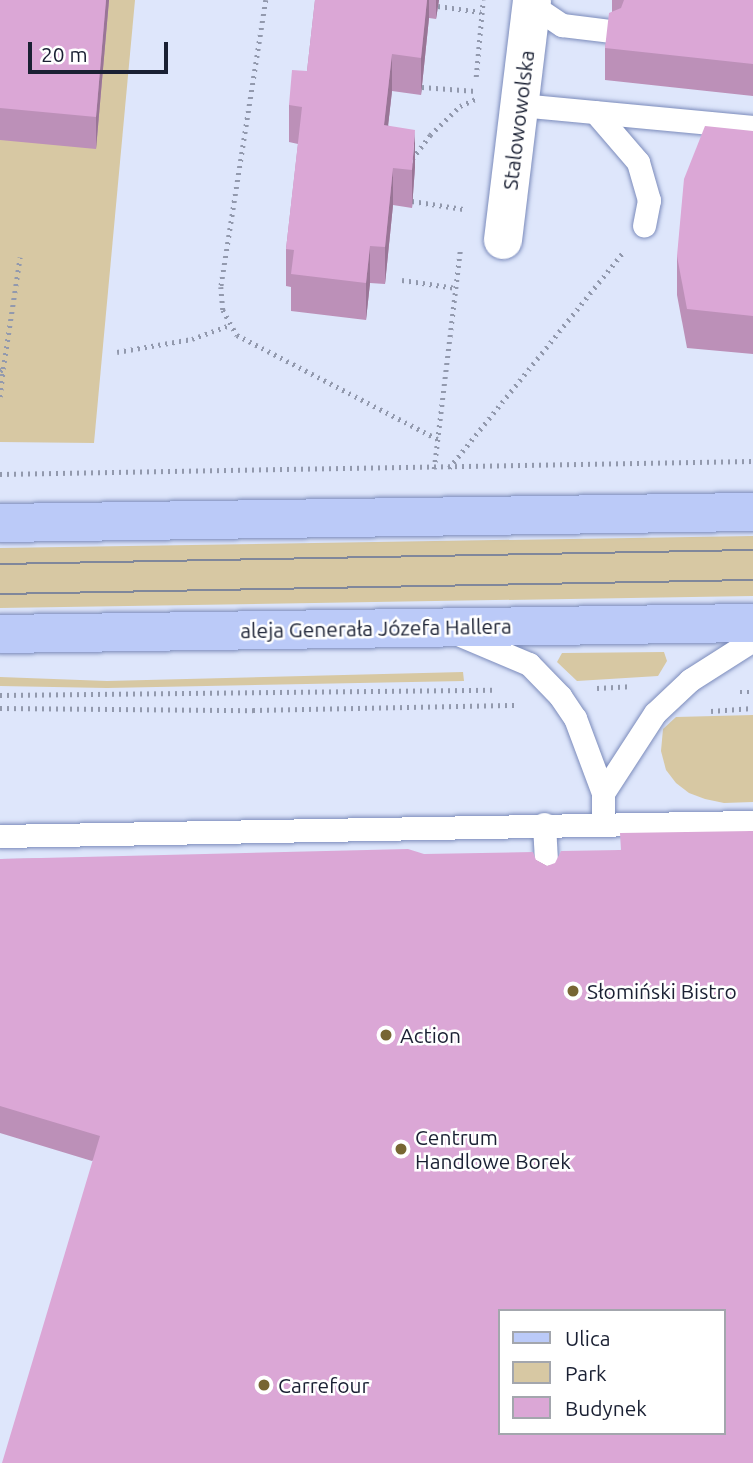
<!DOCTYPE html>
<html>
<head>
<meta charset="utf-8">
<style>
	body { margin:0 }
	#map { position:relative; width:753px; height:1463px; overflow:hidden; background:#dee6fb; font-family:Ubuntu,sans-serif }
	div>[style] { position:absolute }
	[style*='--x'] { left:calc(var(--x)*1px); top:calc(var(--y)*1px); width:calc(var(--w)*1px); rotate:calc(var(--a)*1deg) }
	.green>* { inset:0; background:#d7c8a3 }
	.path>* { height:4.5px; margin-top:-2.25px; transform-origin:0; background:repeating-linear-gradient(90deg,#9299ad 0 2px,transparent 0 7px) }
	.roads { filter:drop-shadow(0 0 2px #7b8bbb) drop-shadow(0 0 2px #7b8bbb) }
	.service>* { height:23px; margin:-11.5px; padding:0 11.5px; transform-origin:11.5px; border-radius:11.5px; background:#fff }
	.minor>* { height:38px; margin:-19px; padding:0 19px; transform-origin:19px; border-radius:19px; background:#fff }
	.primary>* { height:38px; margin:-19px; padding:0 19px; transform-origin:19px; border-radius:19px; background:#bbcaf8 }
	.tram>* { height:2px; margin:-1px; padding:0 1px; transform-origin:1px; border-radius:1px; background:#80879b }
	.wall>* { inset:0; background:#bc90b8 }
	.shaded-wall>* { inset:0; background:#997596 }
	.building>* { inset:0; background:#dba7d6 }
	.dots>* { width:19px; height:19px; translate:-50% -50%; box-sizing:border-box; border:4px solid #fff; border-radius:50% }
	span { translate:-50% -50%; white-space:nowrap; text-align:center; line-height:1.15; -webkit-text-stroke:5px #fff; paint-order:stroke }
	.street-label { font-size:21px; color:#1a2033 }
	.poi-label { font-size:21px; color:#1a2033 }
	.left { translate:0 -50%; text-align:left }
	.legend { position:absolute; left:498px; top:1309px; width:228px; height:126px; box-sizing:border-box; background:#fff; border:2px solid #a3a6ad; margin:0; padding:9px 12px; list-style:none; font-size:21px; color:#1a2033 }
	.legend li { display:flex; align-items:center; gap:14px; height:35px }
	.legend b { width:35px; border:2px solid #a3a6ad }
	.scale { position:absolute; left:28px; top:42px; width:140px; height:32px; box-sizing:border-box; border:4px solid #1a2033; border-top:0; padding-left:9px; font-size:21px; line-height:24px; white-space:nowrap; color:#1a2033; -webkit-text-stroke:5px #fff; paint-order:stroke }
</style>
</head>
<body>
<div id="map">
	<div class="green">
		<div style="clip-path:polygon(0 0,135px 0,94px 443px,0 442px)"></div>
		<div style="clip-path:polygon(753px 536px,753px 596px,0 608px,0 548px)"></div>
		<div style="clip-path:polygon(664px 652px,667px 661px,658px 676px,577px 681px,557px 662px,562px 653px)"></div>
		<div style="clip-path:polygon(463px 672px,464px 681px,107px 688px,0 686px,0 677px,107px 681px)"></div>
		<div style="clip-path:polygon(753px 715px,753px 802px,724px 803px,705px 799px,689px 793px,676px 783px,666px 770px,661px 751px,663px 729px,676px 717px)"></div>
	</div>
	<div class="path">
		<div style="--x:266;--y:0;--w:291;--a:98.9"></div>
		<div style="--x:221;--y:287;--w:23;--a:85"></div>
		<div style="--x:223;--y:310;--w:29;--a:61"></div>
		<div style="--x:237;--y:335;--w:226;--a:27.4"></div>
		<div style="--x:438;--y:6;--w:43;--a:7.9"></div>
		<div style="--x:476;--y:77;--w:77;--a:-84.8"></div>
		<div style="--x:422;--y:87;--w:54;--a:4.2"></div>
		<div style="--x:412;--y:159;--w:30;--a:-53"></div>
		<div style="--x:430;--y:135;--w:42;--a:-44"></div>
		<div style="--x:460;--y:106;--w:17;--a:-24"></div>
		<div style="--x:412;--y:201;--w:52;--a:8.9"></div>
		<div style="--x:402;--y:280;--w:55;--a:8.4"></div>
		<div style="--x:117;--y:352;--w:76;--a:-9.8"></div>
		<div style="--x:192;--y:339;--w:40;--a:-20.2"></div>
		<div style="--x:0;--y:371;--w:4;--a:-34"></div>
		<div style="--x:3;--y:369;--w:113;--a:-81.4"></div>
		<div style="--x:0;--y:397;--w:27;--a:-84"></div>
		<div style="--x:449;--y:468;--w:279;--a:-51.1"></div>
		<div style="--x:434;--y:469;--w:220;--a:-83.2"></div>
		<div style="--x:0;--y:474;--w:753;--a:-0.99"></div>
		<div style="--x:597;--y:688;--w:33;--a:-3"></div>
		<div style="--x:740;--y:692;--w:13;--a:0"></div>
		<div style="--x:0;--y:695;--w:494;--a:-0.6"></div>
		<div style="--x:0;--y:708;--w:253;--a:0.5"></div>
		<div style="--x:253;--y:710;--w:264;--a:-1.1"></div>
		<div style="--x:711;--y:711;--w:42;--a:-4.1"></div>
	</div>
	<div class="roads">
		<div class="service">
			<div style="--x:532;--y:5;--w:36;--a:34"></div>
			<div style="--x:562;--y:25;--w:48;--a:7.1"></div>
			<div style="--x:520;--y:105;--w:234;--a:5.4"></div>
			<div style="--x:595;--y:112;--w:66;--a:49.3"></div>
			<div style="--x:638;--y:162;--w:40;--a:74"></div>
			<div style="--x:649;--y:200;--w:26;--a:101"></div>
			<div style="--x:460;--y:635;--w:75;--a:22.8"></div>
			<div style="--x:529;--y:664;--w:45;--a:45.9"></div>
			<div style="--x:560;--y:696;--w:27;--a:56"></div>
			<div style="--x:575;--y:718;--w:80;--a:69.5"></div>
			<div style="--x:603;--y:793;--w:30;--a:90"></div>
			<div style="--x:603;--y:793;--w:95;--a:-57"></div>
			<div style="--x:655;--y:713;--w:48;--a:-43.3"></div>
			<div style="--x:690;--y:680;--w:75;--a:-32.4"></div>
			<div style="--x:544;--y:824;--w:55;--a:86.9"></div>
			<div style="--x:0;--y:836;--w:753;--a:-1.07"></div>
		</div>
		<div class="minor">
			<div style="--x:503;--y:240;--w:242;--a:-83.1"></div>
		</div>
		<div class="primary">
			<div style="--x:0;--y:523;--w:753;--a:-0.84"></div>
			<div style="--x:0;--y:634;--w:753;--a:-0.84"></div>
		</div>
	</div>
	<div class="tram">
		<div style="--x:0;--y:564;--w:753;--a:-1.07"></div>
		<div style="--x:0;--y:594;--w:753;--a:-1.07"></div>
	</div>
	<div class="wall">
		<div style="clip-path:polygon(0 0,109px 0,96px 149px,0 140px)"></div>
		<div style="clip-path:polygon(315px 0,439px 0,436px 19px,429px 18px,421px 95px,392px 91px,388px 125px,415px 167px,412px 208px,393px 205px,385px 284px,370px 283px,366px 320px,291px 311px,291px 287px,286px 286px,286px 249px,298px 144px,289px 142px,289px 105px,307px 71px)"></div>
		<div style="clip-path:polygon(612px 0,753px 0,753px 96px,605px 80px,605px 48px,612px 12px)"></div>
		<div style="clip-path:polygon(753px 131px,753px 354px,687px 348px,677px 295px,677px 256px)"></div>
		<div style="clip-path:polygon(753px 831px,92px 1161px,0 1133px,0 859px,424px 854px,536px 860px,547px 866px,620px 850px)"></div>
	</div>
	<div class="shaded-wall">
		<div style="clip-path:polygon(106px 0,109px 0,96px 149px,96px 117px)"></div>
		<div style="clip-path:polygon(427px 0,429px 0,429px 18px,421px 95px,421px 58px)"></div>
		<div style="clip-path:polygon(436px 0,439px 0,436px 19px)"></div>
		<div style="clip-path:polygon(392px 54px,392px 91px,384px 162px,384px 125px)"></div>
		<div style="clip-path:polygon(415px 130px,415px 167px,412px 208px,412px 170px)"></div>
		<div style="clip-path:polygon(393px 168px,393px 205px,385px 284px,385px 247px)"></div>
		<div style="clip-path:polygon(370px 246px,370px 283px,366px 320px,366px 283px)"></div>
	</div>
	<div class="building">
		<div style="clip-path:polygon(0 0,106px 0,96px 117px,0 108px)"></div>
		<div style="clip-path:polygon(315px 0,427px 0,421px 58px,392px 54px,384px 125px,415px 130px,412px 170px,393px 168px,385px 247px,370px 246px,366px 283px,291px 274px,294px 250px,286px 249px,302px 107px,289px 105px,292px 70px,307px 71px)"></div>
		<div style="clip-path:polygon(624px 0,753px 0,753px 64px,605px 48px,609px 13px,621px 8px)"></div>
		<div style="clip-path:polygon(705px 126px,753px 131px,753px 316px,687px 309px,677px 256px,684px 179px)"></div>
		<div style="clip-path:polygon(evenodd,753px 831px,753px 1463px,2px 1463px,100px 1136px,0 1106px,0 859px,408px 849px,424px 854px,533px 852px,536px 860px,547px 866px,555px 863px,561px 851px,621px 850px,620px 833px,753px 831px,499px 1311px,723px 1311px,723px 1433px,499px 1433px,499px 1311px)"></div>
	</div>
	<div class="dots">
		<div style="left:573px;top:991px;background:#776533"></div>
		<div style="left:386px;top:1035px;background:#776533"></div>
		<div style="left:401px;top:1149px;background:#776533"></div>
		<div style="left:264px;top:1385px;background:#776533"></div>
	</div>
	<div class="street-label">
		<span style="left:518px;top:120px;rotate:-83deg">Stalowowolska</span>
		<span style="left:376px;top:628px;rotate:-1deg">aleja Generała Józefa Hallera</span>
	</div>
	<div class="poi-label">
		<span class="left" style="left:587px;top:991px">Słomiński Bistro</span>
		<span class="left" style="left:400px;top:1035px">Action</span>
		<span class="left" style="left:415px;top:1149px">Centrum<br>Handlowe Borek</span>
		<span class="left" style="left:278px;top:1385px">Carrefour</span>
	</div>
	<ul class="legend">
	<li><b style="height:9px;background:#bbcaf8"></b>Ulica</li>
	<li><b style="height:19px;background:#d7c8a3"></b>Park</li>
	<li><b style="height:19px;background:#dba7d6"></b>Budynek</li>
	</ul>
	<div class="scale">20 m</div>
</div>
</body>
</html>
